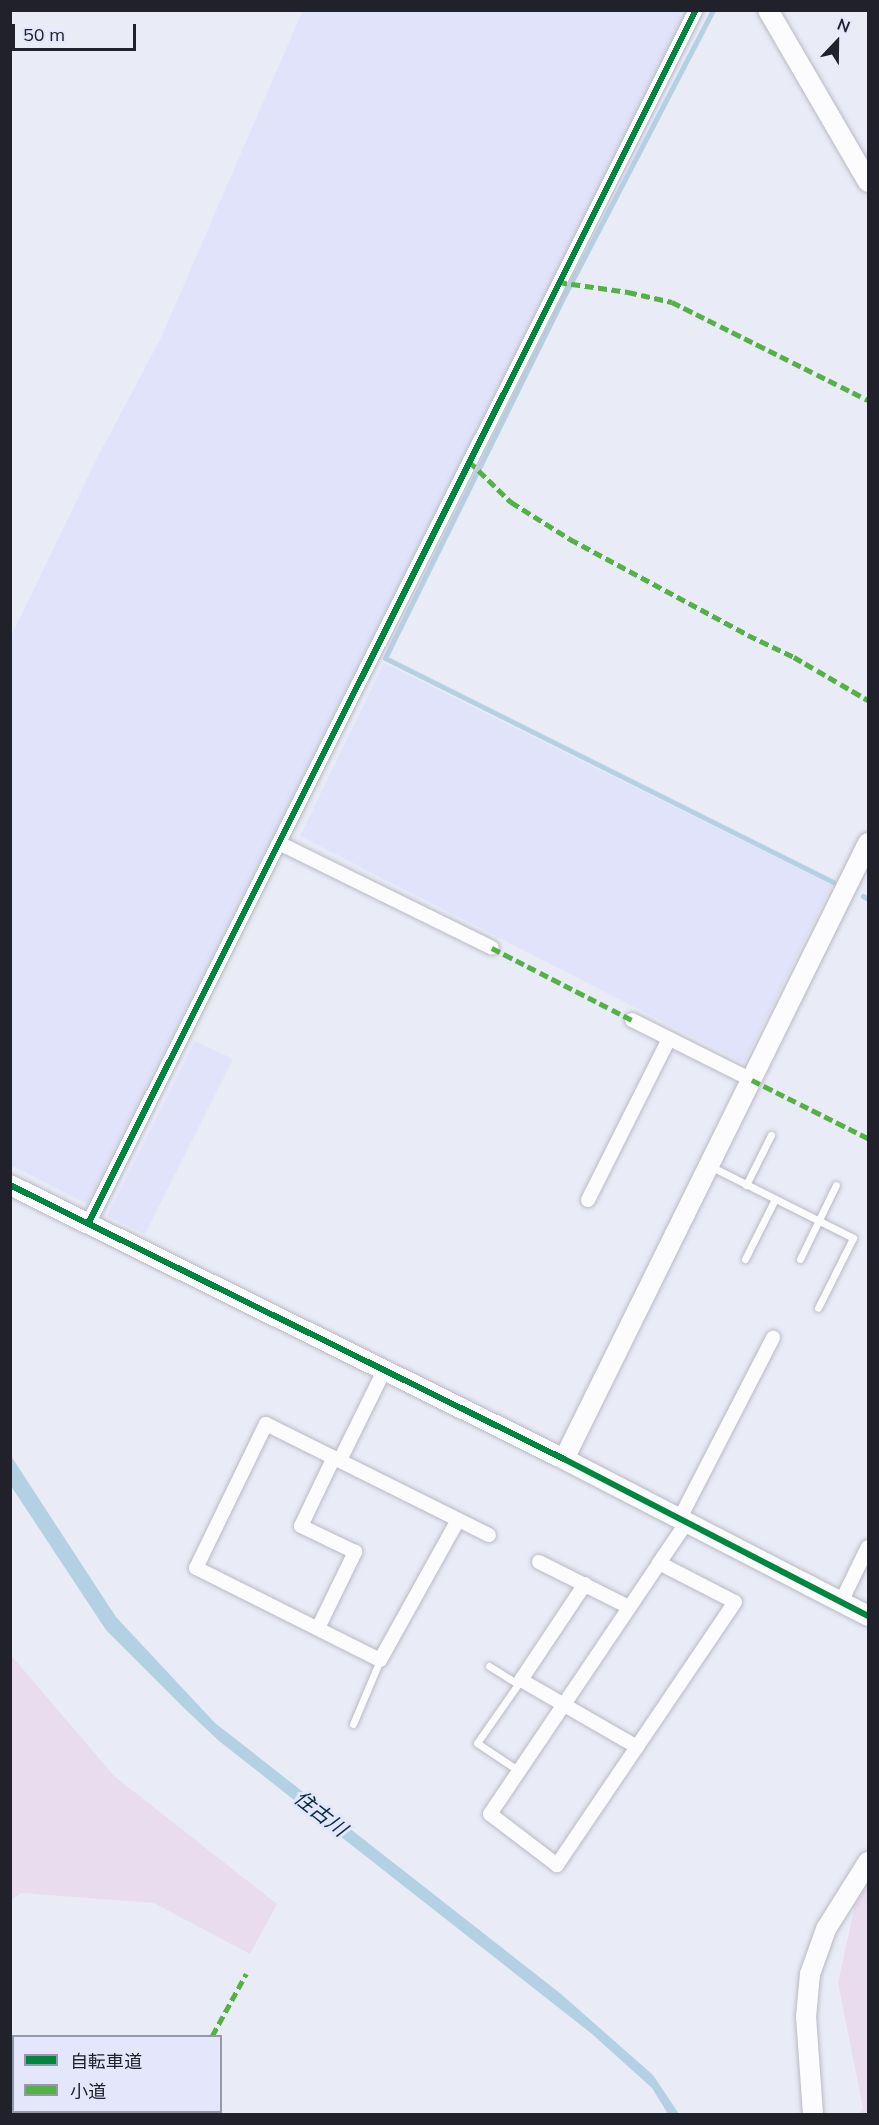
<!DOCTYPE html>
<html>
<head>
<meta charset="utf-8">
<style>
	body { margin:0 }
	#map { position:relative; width:879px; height:2125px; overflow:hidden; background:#e9ebf6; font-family:Mulish,"Noto Sans JP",sans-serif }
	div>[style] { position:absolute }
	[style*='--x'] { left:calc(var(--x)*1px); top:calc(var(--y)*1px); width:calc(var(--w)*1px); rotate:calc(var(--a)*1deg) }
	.built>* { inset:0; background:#e0e3fa }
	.green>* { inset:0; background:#e9dcef }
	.water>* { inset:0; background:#b4d1e4 }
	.stream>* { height:5px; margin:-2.5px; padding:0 2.5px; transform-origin:2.5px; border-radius:2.5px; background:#b4d1e4 }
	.roads { filter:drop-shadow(0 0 2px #b9bac4) drop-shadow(0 0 2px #b9bac4) }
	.lane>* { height:7px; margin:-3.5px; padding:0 3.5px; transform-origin:3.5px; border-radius:3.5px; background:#fcfcfe }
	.street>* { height:14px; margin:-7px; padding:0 7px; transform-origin:7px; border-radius:7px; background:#fcfcfe }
	.secondary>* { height:20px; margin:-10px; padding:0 10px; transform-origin:10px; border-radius:10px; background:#fcfcfe }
	.quiet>* { height:4.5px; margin-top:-2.25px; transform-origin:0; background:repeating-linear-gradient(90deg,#55b146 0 9px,transparent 0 13.5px) }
	.cycleway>* { height:6px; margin:-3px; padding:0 3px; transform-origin:3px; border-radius:3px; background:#00873e }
	span { translate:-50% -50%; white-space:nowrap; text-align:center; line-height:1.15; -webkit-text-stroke:6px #e4e7fb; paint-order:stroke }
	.water-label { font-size:20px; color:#082d3e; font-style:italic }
	.frame { position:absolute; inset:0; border:12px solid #20212a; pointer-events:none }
	.legend { position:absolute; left:12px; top:2035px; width:210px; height:78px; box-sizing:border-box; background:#e4e7fb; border:2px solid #9698a7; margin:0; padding:8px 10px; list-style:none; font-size:18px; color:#20212a }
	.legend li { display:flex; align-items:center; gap:12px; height:30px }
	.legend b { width:30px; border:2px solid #9698a7 }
	.north { position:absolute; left:807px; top:12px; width:60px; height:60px; -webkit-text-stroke:4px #e4e7fb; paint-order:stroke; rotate:22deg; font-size:16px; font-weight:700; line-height:24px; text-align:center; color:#20212a }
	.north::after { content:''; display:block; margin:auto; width:21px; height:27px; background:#20212a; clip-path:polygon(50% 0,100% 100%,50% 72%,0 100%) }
	.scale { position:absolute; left:12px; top:24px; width:124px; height:27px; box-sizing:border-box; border:3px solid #20212a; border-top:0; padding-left:8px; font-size:18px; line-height:21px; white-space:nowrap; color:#20212a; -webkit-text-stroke:4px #e4e7fb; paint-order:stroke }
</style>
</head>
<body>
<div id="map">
	<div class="built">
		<div style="clip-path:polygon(303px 10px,687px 11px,87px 1204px,11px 1165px,11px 637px,97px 458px,161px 338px)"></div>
		<div style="clip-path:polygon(384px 663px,832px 885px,744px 1063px,300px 836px)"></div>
		<div style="clip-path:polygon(195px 1041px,233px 1059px,145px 1234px,107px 1216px)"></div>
	</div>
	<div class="green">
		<div style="clip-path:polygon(10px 1654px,114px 1776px,277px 1904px,250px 1954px,154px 1903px,21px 1893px,11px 1900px)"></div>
		<div style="clip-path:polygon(868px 1885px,868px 2114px,859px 2114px,863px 2108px,838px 1983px,855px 1905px)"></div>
	</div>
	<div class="water">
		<div style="clip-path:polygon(11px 1456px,116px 1617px,215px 1723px,561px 1994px,653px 2075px,679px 2114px,668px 2114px,652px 2088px,592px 2034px,219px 1741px,185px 1709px,106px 1630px,11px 1486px)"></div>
	</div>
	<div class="stream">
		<div style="--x:713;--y:10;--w:320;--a:117.5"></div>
		<div style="--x:565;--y:294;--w:406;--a:116.3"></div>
		<div style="--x:385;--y:658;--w:501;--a:26.57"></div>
		<div style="--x:863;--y:896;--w:6;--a:31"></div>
	</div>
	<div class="roads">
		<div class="lane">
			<div style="--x:712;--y:1167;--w:158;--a:26.7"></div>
			<div style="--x:853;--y:1238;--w:78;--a:116.6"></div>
			<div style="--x:746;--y:1185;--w:56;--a:-63.4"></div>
			<div style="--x:745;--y:1259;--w:67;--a:-63.4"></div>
			<div style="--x:800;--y:1259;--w:82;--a:-64.1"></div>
			<div style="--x:489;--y:1666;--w:34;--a:32"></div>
			<div style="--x:353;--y:1724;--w:69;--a:-67.1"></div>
			<div style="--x:519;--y:1771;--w:50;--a:-146.3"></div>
			<div style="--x:477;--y:1743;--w:77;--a:-55.1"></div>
		</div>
		<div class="street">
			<div style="--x:279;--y:843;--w:237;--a:26.2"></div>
			<div style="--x:632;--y:1020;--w:134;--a:26.6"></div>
			<div style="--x:588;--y:1200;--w:180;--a:-63.3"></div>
			<div style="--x:89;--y:1222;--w:1356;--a:-63.4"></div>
			<div style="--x:340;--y:1460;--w:99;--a:-63.7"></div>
			<div style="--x:680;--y:1518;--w:203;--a:-62.7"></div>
			<div style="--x:458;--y:1520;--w:160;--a:119.1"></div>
			<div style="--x:380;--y:1660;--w:206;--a:-153.4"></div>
			<div style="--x:196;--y:1568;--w:160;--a:-64.1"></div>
			<div style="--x:266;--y:1424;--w:249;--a:26.5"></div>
			<div style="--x:539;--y:1562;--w:101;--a:26.6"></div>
			<div style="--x:659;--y:1563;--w:85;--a:27.2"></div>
			<div style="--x:735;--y:1602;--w:318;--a:124.1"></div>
			<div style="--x:557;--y:1865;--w:84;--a:-142.7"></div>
			<div style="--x:490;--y:1814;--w:303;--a:-56"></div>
			<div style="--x:659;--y:1563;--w:50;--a:-55.7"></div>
			<div style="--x:585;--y:1584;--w:115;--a:123.7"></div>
			<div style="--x:521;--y:1680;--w:134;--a:30"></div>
			<div style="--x:841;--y:1602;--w:61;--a:-63.9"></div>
			<div style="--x:318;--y:1628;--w:85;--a:-64"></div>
			<div style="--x:355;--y:1552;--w:60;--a:-154.3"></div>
			<div style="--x:301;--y:1526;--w:76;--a:-64.4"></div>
		</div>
		<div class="secondary">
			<div style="--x:768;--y:10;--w:199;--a:59.8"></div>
			<div style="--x:10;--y:1185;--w:618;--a:26.32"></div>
			<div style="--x:564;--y:1459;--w:342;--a:27.3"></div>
			<div style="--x:564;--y:1459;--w:687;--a:-63.73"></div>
			<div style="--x:813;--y:2114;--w:97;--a:-94.1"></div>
			<div style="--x:806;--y:2017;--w:43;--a:-84.7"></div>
			<div style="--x:810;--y:1974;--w:48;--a:-70.4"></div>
			<div style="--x:826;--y:1929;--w:79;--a:-57.9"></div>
		</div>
	</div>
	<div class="quiet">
		<div style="--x:558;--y:282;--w:71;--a:8.1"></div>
		<div style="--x:628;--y:292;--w:45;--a:12.8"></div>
		<div style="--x:672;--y:302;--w:219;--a:26.6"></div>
		<div style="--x:469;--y:461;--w:59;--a:44.3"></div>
		<div style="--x:511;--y:502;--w:70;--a:32.1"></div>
		<div style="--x:570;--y:539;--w:202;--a:28.3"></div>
		<div style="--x:748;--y:635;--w:51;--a:25.6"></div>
		<div style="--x:794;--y:657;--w:86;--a:30.2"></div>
		<div style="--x:492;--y:948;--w:157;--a:27.2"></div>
		<div style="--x:752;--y:1080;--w:130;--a:26.6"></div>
		<div style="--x:212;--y:2036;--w:71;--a:-61.3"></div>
		<div style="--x:169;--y:2114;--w:2;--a:-63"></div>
	</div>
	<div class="cycleway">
		<div style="--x:10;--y:1185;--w:618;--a:26.32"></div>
		<div style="--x:564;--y:1459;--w:342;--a:27.3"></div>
		<div style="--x:89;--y:1222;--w:1356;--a:-63.4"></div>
	</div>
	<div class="water-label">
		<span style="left:321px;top:1813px;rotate:38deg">住古川</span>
	</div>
	<div class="frame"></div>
	<ul class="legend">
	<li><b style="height:8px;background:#00873e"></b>自転車道</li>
	<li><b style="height:8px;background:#55b146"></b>小道</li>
	</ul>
	<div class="north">N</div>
	<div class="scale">50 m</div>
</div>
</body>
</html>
